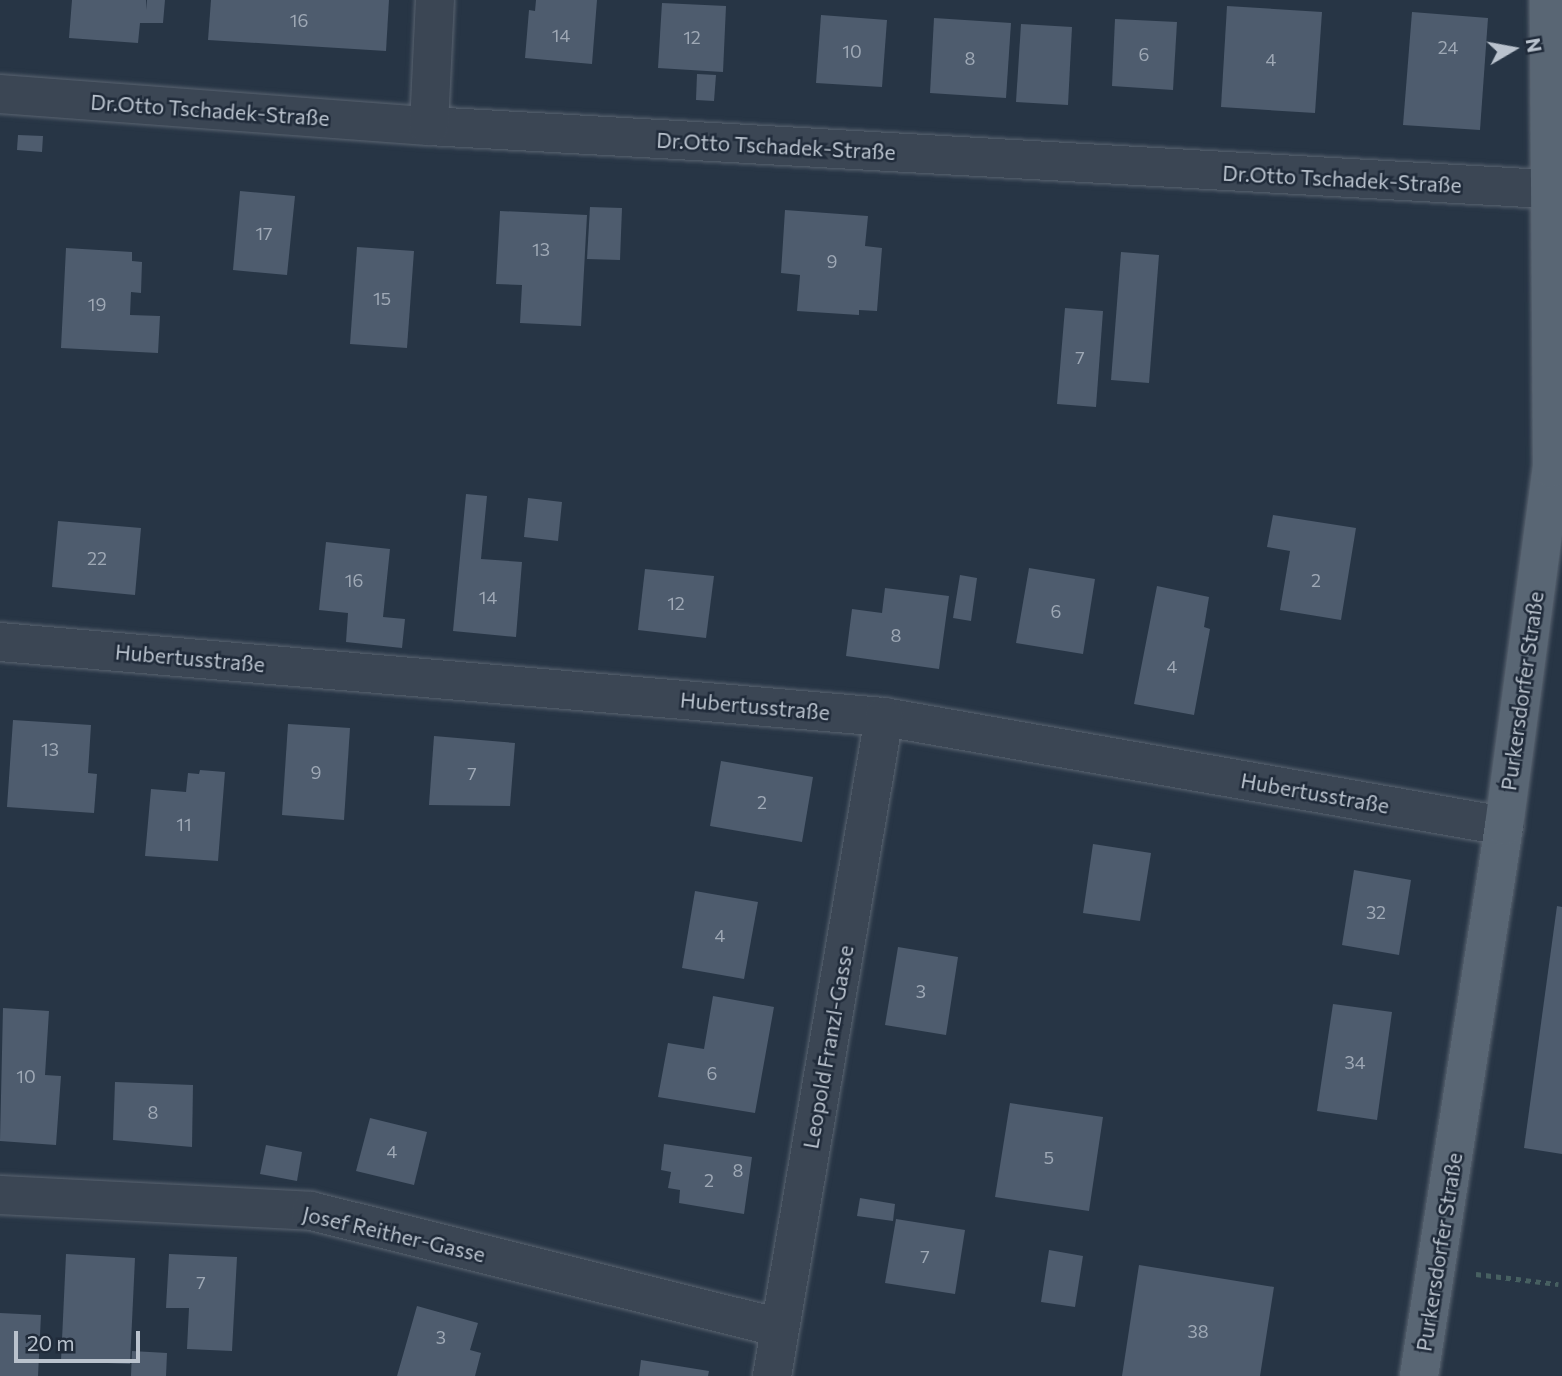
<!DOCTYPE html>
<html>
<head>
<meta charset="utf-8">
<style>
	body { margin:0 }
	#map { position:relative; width:1562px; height:1376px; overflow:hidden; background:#273545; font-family:Commissioner,sans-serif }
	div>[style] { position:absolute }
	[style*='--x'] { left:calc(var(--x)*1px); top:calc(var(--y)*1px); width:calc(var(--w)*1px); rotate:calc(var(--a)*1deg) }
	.building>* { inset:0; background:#4e5c6e }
	.path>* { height:4.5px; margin-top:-2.25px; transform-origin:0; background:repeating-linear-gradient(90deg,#476061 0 5px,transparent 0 10px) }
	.roads { filter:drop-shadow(0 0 2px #5a6471) drop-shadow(0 0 2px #5a6471) }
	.minor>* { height:38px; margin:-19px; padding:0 19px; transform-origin:19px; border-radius:19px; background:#3b4654 }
	.major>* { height:38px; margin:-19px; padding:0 19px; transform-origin:19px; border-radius:19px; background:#596674 }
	span { translate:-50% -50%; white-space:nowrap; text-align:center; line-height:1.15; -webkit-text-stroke:5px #202b3a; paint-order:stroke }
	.number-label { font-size:18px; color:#9ea8b5 }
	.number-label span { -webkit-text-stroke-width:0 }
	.street-label { font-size:21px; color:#b9c2cd }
	.north { position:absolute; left:1478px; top:14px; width:70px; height:70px; -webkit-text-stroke:5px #202b3a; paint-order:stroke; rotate:80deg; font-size:19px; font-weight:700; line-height:28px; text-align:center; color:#b9c2cd }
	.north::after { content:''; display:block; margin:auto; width:24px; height:32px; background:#b9c2cd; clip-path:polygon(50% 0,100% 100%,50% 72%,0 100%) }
	.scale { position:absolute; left:14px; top:1331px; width:126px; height:32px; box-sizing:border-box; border:4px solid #b9c2cd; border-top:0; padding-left:9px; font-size:21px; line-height:24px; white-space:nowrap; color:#b9c2cd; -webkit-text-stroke:5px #202b3a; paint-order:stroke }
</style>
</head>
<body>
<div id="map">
	<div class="building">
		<div style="clip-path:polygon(72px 0,146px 0,146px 10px,147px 0,165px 0,163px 23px,140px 23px,138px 43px,69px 38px)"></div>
		<div style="clip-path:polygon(211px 0,389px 0,386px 51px,208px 40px)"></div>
		<div style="clip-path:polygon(536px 0,597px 0,592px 64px,525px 58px,529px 10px,535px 11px)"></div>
		<div style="clip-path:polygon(662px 3px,726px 6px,723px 72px,658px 68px)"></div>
		<div style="clip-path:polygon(1227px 6px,1322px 12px,1315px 113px,1221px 107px)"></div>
		<div style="clip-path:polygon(1412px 12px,1488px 18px,1480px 130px,1403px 125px)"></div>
		<div style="clip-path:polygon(821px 15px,887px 20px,882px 87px,816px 83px)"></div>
		<div style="clip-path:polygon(934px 18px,1011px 23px,1006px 98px,930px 93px)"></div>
		<div style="clip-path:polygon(1115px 19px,1177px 22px,1173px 90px,1112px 86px)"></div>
		<div style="clip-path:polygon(1021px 24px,1072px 27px,1068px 105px,1016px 102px)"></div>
		<div style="clip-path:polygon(697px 74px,716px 75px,714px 101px,696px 100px)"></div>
		<div style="clip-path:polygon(18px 135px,43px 136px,42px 152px,17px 150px)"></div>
		<div style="clip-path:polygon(240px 191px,295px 196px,287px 275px,233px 270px)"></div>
		<div style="clip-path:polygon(590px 207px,622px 208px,620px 260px,587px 259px)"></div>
		<div style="clip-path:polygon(785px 210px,868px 216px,865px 246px,882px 248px,877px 311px,859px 310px,859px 315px,797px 311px,800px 275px,781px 273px)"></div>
		<div style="clip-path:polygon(500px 211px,587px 215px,581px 326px,520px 323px,522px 285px,496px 284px)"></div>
		<div style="clip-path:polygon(357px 247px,414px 251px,407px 348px,350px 344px)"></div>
		<div style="clip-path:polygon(66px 248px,132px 252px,132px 261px,142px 262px,141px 293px,131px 292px,130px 315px,160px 316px,158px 353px,61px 348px)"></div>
		<div style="clip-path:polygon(1121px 252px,1159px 255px,1149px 383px,1111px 380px)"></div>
		<div style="clip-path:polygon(1065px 308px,1103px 311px,1096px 407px,1057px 404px)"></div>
		<div style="clip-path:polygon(466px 494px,487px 496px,481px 559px,522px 562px,516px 637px,453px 631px)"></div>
		<div style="clip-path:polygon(528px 498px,562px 502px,558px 541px,524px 537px)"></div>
		<div style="clip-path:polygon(1273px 515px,1356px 528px,1341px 620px,1280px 610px,1290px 551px,1267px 547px)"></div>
		<div style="clip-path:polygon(58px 521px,141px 528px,135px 595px,52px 587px)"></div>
		<div style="clip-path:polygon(326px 542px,390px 549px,383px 617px,405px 619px,402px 648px,346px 642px,348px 613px,319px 610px)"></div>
		<div style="clip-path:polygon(1029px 568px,1095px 579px,1083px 654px,1016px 643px)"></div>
		<div style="clip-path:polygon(645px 569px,714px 576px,706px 638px,638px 630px)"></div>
		<div style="clip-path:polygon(960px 575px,977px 578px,971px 621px,953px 618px)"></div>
		<div style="clip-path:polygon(1157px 586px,1209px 597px,1204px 627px,1210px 629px,1194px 715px,1134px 704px)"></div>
		<div style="clip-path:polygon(885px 588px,949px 596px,939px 669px,846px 656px,852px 609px,882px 613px)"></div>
		<div style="clip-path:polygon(13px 720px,91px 725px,88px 773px,97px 774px,94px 813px,7px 807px)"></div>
		<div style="clip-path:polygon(288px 724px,350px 728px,344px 820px,282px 815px)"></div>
		<div style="clip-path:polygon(434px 736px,515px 743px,510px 806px,429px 805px)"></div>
		<div style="clip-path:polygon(721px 761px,813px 777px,802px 842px,710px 826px)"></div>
		<div style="clip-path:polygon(200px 770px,225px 772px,218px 861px,145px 856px,151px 789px,186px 792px,188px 773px,199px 774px)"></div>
		<div style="clip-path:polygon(1093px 844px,1151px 853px,1140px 921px,1083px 913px)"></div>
		<div style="clip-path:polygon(1354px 870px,1411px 880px,1399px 955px,1342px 945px)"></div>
		<div style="clip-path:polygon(695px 891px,758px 902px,744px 979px,682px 968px)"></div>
		<div style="clip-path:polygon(1557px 906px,1562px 907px,1562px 1154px,1524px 1148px)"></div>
		<div style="clip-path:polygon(898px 947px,958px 957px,946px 1035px,885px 1025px)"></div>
		<div style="clip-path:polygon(713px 996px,774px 1007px,755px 1113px,658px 1097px,668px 1043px,704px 1049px)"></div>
		<div style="clip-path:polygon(1333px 1004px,1392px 1012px,1377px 1120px,1317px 1111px)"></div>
		<div style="clip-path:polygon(3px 1008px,49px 1011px,45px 1075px,61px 1076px,56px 1145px,0 1141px)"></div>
		<div style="clip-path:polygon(115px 1082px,193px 1085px,192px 1147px,113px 1140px)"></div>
		<div style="clip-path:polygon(1010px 1103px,1103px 1117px,1089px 1211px,995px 1197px)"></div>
		<div style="clip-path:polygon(370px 1118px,427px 1132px,414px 1185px,356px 1171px)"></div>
		<div style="clip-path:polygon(664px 1144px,752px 1157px,744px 1214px,679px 1203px,680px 1190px,668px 1188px,671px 1172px,661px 1170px)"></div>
		<div style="clip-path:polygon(266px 1145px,302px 1152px,297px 1181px,260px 1174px)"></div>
		<div style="clip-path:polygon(860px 1198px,895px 1204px,893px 1221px,857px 1216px)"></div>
		<div style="clip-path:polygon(896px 1219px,965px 1230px,955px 1294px,885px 1283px)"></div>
		<div style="clip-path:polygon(1049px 1250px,1083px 1256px,1075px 1307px,1041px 1302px)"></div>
		<div style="clip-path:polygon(66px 1254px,135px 1258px,130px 1364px,61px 1361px)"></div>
		<div style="clip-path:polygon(169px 1254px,237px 1257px,232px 1351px,187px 1349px,189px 1308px,166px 1308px)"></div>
		<div style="clip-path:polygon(1139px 1265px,1274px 1287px,1260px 1376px,1122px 1376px)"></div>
		<div style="clip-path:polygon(417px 1306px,478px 1323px,470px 1350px,481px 1353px,475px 1376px,397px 1376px)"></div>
		<div style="clip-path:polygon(0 1313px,41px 1315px,38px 1376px,0 1376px)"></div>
		<div style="clip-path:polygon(132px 1351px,167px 1353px,166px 1376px,131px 1376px)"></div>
		<div style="clip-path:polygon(641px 1360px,709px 1371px,708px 1376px,639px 1376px)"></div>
	</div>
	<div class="path">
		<div style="--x:1476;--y:1274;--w:83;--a:7"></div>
	</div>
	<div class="roads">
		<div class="minor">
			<div style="--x:0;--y:94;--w:430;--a:4.3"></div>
			<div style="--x:429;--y:126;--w:1135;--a:3.23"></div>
			<div style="--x:429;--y:126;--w:126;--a:-87.3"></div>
			<div style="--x:0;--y:642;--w:887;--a:4.85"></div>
			<div style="--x:884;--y:717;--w:630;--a:9.97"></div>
			<div style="--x:0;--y:1195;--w:311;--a:2.9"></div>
			<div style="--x:311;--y:1211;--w:483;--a:14"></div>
			<div style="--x:772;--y:1376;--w:668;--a:-80.35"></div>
		</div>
		<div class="major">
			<div style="--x:1419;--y:1376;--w:557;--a:-81.21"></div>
			<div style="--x:1504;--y:826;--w:361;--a:-82.4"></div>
			<div style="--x:1552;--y:468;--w:468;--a:-90.4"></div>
		</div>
	</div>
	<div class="number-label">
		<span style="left:299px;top:20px">16</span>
		<span style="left:561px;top:35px">14</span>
		<span style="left:692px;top:37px">12</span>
		<span style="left:1448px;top:47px">24</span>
		<span style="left:852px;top:51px">10</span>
		<span style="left:1144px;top:54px">6</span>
		<span style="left:970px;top:58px">8</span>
		<span style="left:1271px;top:59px">4</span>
		<span style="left:264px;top:233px">17</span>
		<span style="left:541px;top:249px">13</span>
		<span style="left:832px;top:261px">9</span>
		<span style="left:382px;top:298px">15</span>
		<span style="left:97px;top:304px">19</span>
		<span style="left:1080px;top:357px">7</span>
		<span style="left:97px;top:558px">22</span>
		<span style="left:354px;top:580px">16</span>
		<span style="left:1316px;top:580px">2</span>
		<span style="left:488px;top:597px">14</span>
		<span style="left:676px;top:603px">12</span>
		<span style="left:1056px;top:611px">6</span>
		<span style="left:896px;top:635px">8</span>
		<span style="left:1172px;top:666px">4</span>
		<span style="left:50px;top:749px">13</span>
		<span style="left:316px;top:772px">9</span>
		<span style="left:472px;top:773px">7</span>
		<span style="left:762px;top:802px">2</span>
		<span style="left:184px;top:824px">11</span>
		<span style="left:1376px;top:912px">32</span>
		<span style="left:720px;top:935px">4</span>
		<span style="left:921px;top:991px">3</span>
		<span style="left:1355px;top:1062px">34</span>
		<span style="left:712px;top:1073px">6</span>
		<span style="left:26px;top:1076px">10</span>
		<span style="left:153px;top:1112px">8</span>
		<span style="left:392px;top:1151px">4</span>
		<span style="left:1049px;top:1157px">5</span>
		<span style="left:738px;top:1170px">8</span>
		<span style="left:709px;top:1180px">2</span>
		<span style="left:925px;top:1256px">7</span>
		<span style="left:201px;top:1282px">7</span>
		<span style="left:1198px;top:1331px">38</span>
		<span style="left:441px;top:1337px">3</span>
	</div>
	<div class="street-label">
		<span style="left:210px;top:110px;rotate:4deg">Dr.Otto Tschadek-Straße</span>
		<span style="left:776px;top:146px;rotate:3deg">Dr.Otto Tschadek-Straße</span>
		<span style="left:1342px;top:179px;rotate:3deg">Dr.Otto Tschadek-Straße</span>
		<span style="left:190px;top:658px;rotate:5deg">Hubertusstraße</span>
		<span style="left:1522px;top:691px;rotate:-82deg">Purkersdorfer Straße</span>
		<span style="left:755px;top:706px;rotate:5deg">Hubertusstraße</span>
		<span style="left:1315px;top:793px;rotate:10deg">Hubertusstraße</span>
		<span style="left:828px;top:1047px;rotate:-80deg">Leopold Franzl-Gasse</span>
		<span style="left:394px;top:1234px;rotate:13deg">Josef Reither-Gasse</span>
		<span style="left:1439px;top:1252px;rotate:-81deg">Purkersdorfer Straße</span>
	</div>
	<div class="north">N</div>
	<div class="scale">20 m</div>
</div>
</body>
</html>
